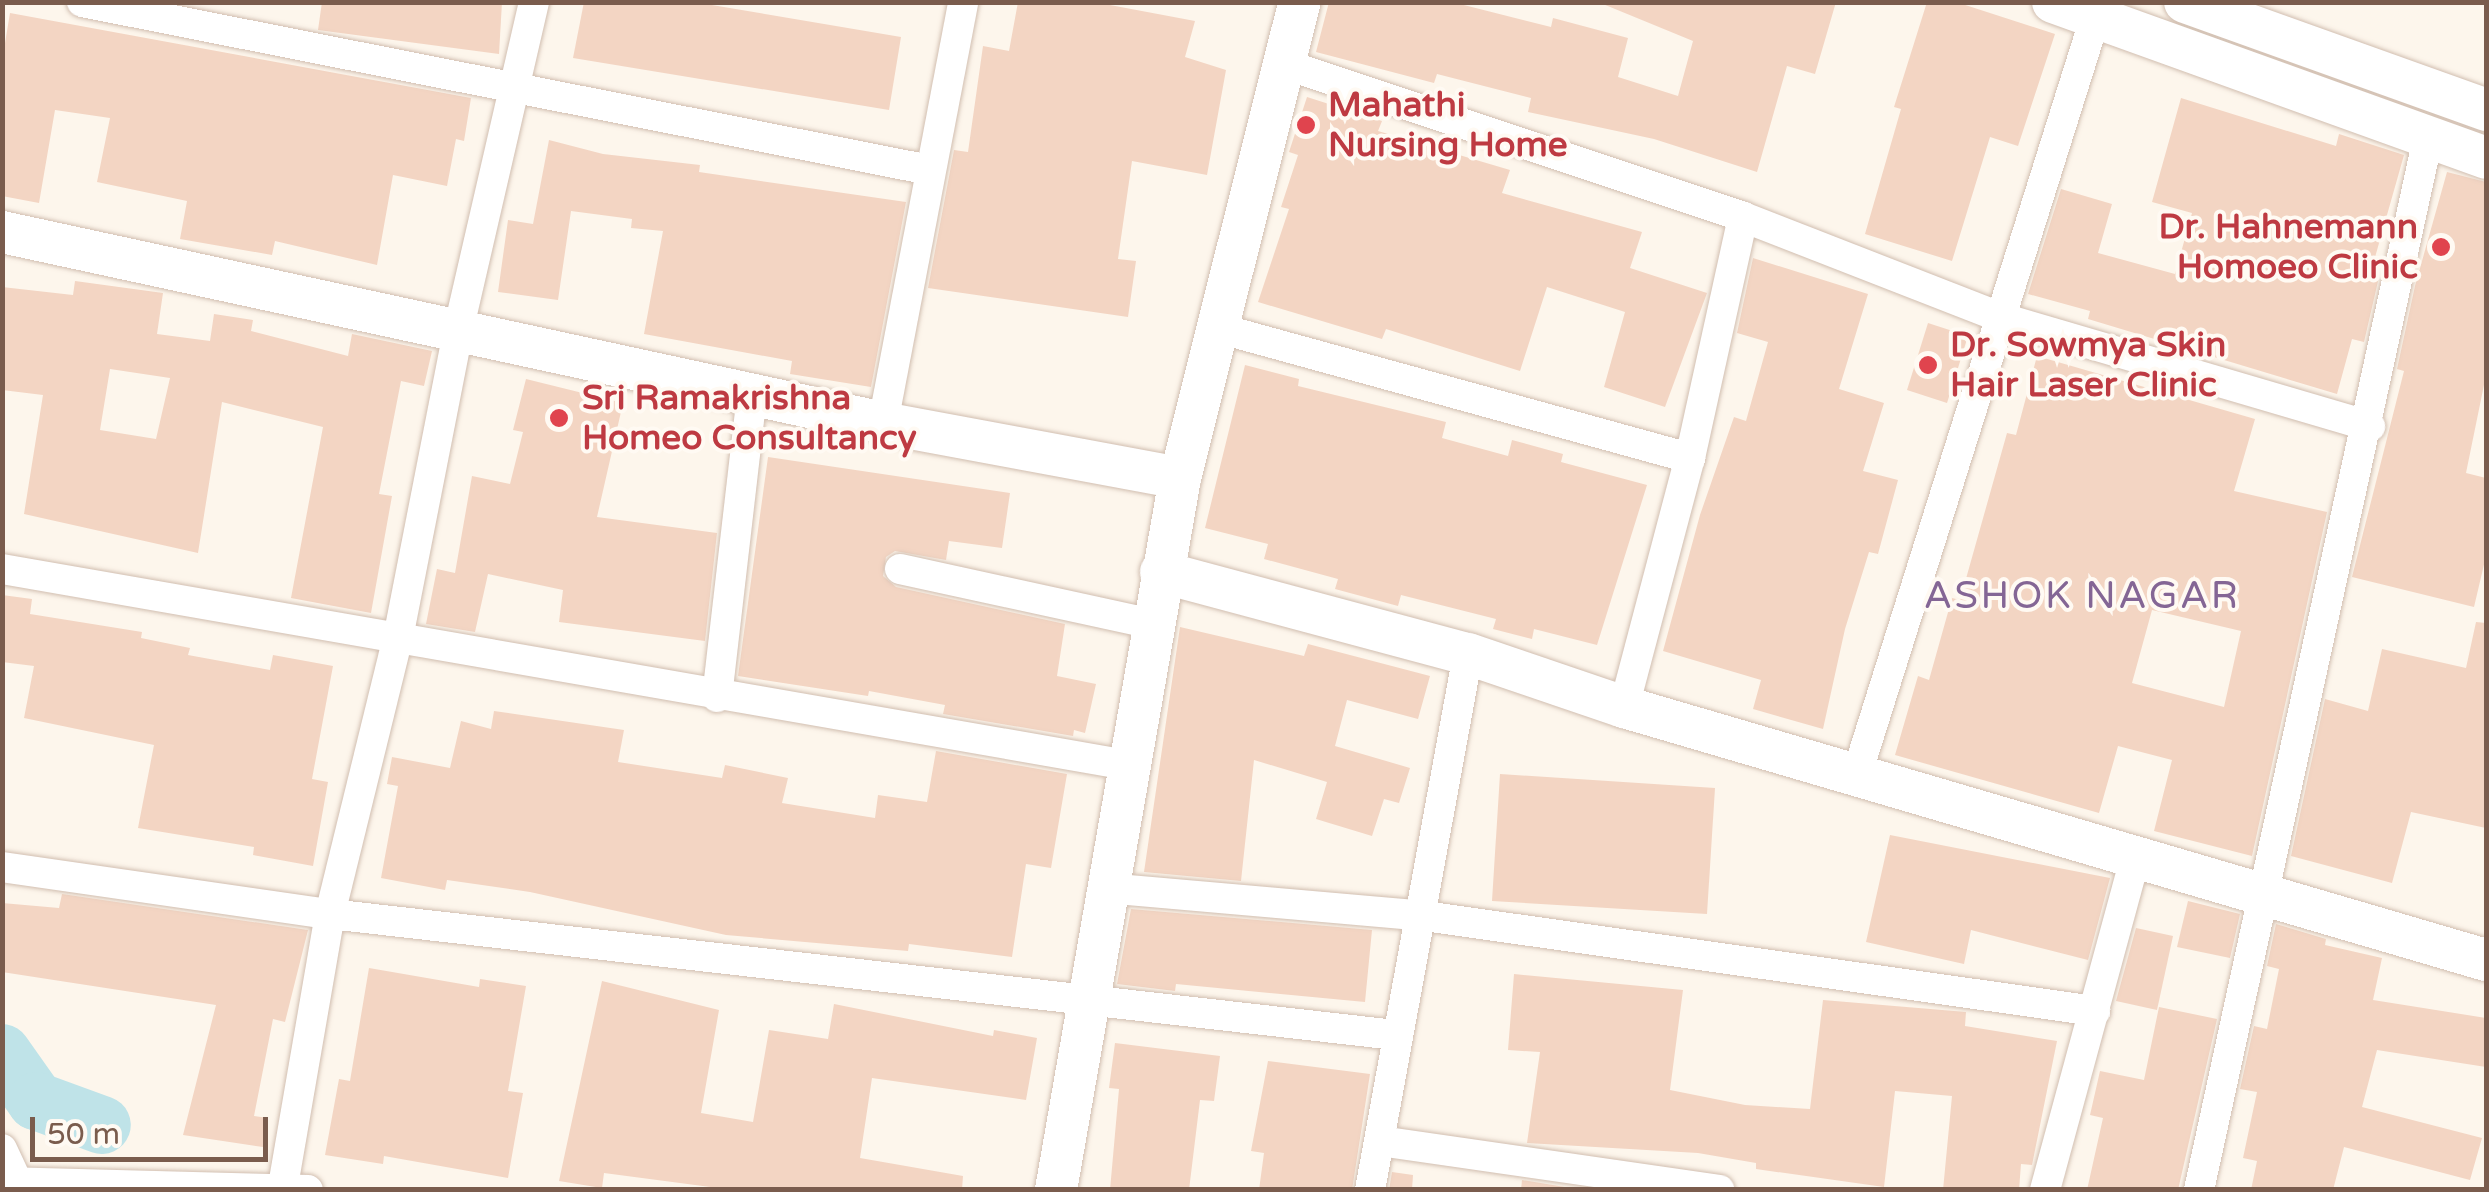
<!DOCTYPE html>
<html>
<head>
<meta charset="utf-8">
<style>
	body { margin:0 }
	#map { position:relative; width:2489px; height:1192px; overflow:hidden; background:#fdf6ec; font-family:"Varela Round",sans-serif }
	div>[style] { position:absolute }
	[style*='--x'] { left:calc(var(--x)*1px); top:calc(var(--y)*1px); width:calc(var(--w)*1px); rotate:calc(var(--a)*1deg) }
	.river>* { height:58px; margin:-29px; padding:0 29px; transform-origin:29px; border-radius:29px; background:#bfe3e8 }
	.building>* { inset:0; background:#f3d5c3 }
	.roads { filter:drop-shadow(0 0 2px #d1beb0) drop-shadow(0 0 2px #d1beb0) }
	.street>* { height:30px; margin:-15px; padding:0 15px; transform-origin:15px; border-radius:15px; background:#fff }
	.secondary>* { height:42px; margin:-21px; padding:0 21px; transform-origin:21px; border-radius:21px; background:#fff }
	.dots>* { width:28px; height:28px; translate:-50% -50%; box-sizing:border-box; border:5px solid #fffaf3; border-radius:50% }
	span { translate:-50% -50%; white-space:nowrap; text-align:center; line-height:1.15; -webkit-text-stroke:8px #fffaf3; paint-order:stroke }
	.health-label { font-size:35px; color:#be3a42; font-weight:700 }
	.left { translate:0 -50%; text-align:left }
	.right { translate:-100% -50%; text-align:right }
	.neighbourhood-label { font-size:38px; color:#846695; letter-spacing:2.5px }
	.frame { position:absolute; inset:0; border:5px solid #7a5c4d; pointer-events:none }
	.scale { position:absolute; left:30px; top:1117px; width:238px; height:45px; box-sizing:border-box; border:5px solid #7a5c4d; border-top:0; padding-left:12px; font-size:30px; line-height:35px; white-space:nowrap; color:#7a5c4d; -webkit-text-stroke:8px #fffaf3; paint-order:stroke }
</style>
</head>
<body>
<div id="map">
	<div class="river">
		<div style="--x:2;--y:1053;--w:59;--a:54.7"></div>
		<div style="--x:36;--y:1101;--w:70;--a:20"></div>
	</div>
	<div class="building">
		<div style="clip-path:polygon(322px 2px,502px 2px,499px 54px,318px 30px)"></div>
		<div style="clip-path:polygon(584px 2px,694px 2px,901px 37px,889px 110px,573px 58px)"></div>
		<div style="clip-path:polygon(1018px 2px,1094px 2px,1195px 21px,1185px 57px,1226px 70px,1207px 175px,1132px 161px,1118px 259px,1136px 261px,1128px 317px,928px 288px,954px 150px,968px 152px,983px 46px,1009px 51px)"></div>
		<div style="clip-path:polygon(1329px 2px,1452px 2px,1551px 27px,1553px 18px,1628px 38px,1618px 77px,1678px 96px,1693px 41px,1598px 2px,1836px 2px,1815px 74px,1787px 66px,1757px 172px,1654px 139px,1528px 112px,1531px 98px,1437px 74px,1434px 83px,1316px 52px)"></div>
		<div style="clip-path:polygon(1927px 2px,1956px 2px,2055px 34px,2018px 146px,1990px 137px,1952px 261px,1865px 234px,1901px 109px,1894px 107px)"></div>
		<div style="clip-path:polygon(10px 13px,471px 98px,464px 141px,456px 139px,447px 186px,393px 175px,377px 265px,275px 241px,272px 255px,180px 239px,187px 201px,97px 182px,110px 118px,55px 110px,39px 203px,2px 196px,2px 61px)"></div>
		<div style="clip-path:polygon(1307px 97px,1382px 121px,1378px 131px,1510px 170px,1502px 193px,1642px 232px,1630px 268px,1707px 293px,1665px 407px,1604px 387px,1625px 312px,1547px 287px,1520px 371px,1386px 329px,1382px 339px,1258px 302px,1289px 209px,1281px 207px,1298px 155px,1289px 152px)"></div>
		<div style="clip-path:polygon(2181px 98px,2336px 146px,2339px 134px,2404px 155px,2370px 275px,2379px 277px,2364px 342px,2352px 339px,2337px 394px,2088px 319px,2090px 311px,2028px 294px,2061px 189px,2112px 204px,2098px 253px,2175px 274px,2192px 213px,2152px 202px)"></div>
		<div style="clip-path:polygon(549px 140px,603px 154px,700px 165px,699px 172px,906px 202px,871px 387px,790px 374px,792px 361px,644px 334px,663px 231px,631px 228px,632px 219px,571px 211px,558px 300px,498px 292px,508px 220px,533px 224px)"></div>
		<div style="clip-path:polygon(2447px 172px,2486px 182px,2486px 375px,2466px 473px,2486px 478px,2486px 556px,2474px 607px,2352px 577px,2404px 371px,2397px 369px,2415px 286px)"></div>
		<div style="clip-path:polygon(1753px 258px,1868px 294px,1839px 389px,1884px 403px,1863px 471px,1898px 480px,1878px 554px,1869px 552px,1845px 629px,1823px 729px,1753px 709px,1761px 680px,1663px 651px,1700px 515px,1734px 417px,1746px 421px,1768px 342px,1737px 333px)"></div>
		<div style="clip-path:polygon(evenodd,75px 281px,163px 293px,157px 334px,210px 341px,214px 314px,253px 320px,251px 331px,348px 356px,352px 334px,432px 351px,424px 386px,401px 381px,379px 494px,392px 496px,371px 613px,291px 598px,323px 427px,222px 402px,198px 553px,24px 514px,43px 395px,2px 390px,2px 287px,73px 295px,75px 281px,110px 369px,170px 378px,156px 439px,100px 430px,110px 369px)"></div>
		<div style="clip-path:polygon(1928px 323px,1968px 336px,1947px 403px,1907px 390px)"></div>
		<div style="clip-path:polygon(evenodd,2037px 356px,2255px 419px,2234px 491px,2327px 512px,2252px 856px,2154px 831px,2172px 760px,2118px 746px,2099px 813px,1895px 755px,1918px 676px,1929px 680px,1952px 598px,1960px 600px,2007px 433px,2016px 435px,2037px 356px,2152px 610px,2241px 631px,2224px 707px,2132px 683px,2152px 610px)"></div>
		<div style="clip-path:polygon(1245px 365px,1299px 379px,1298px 386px,1446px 422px,1442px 438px,1508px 456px,1512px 440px,1563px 454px,1561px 462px,1647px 485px,1597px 645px,1534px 629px,1532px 639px,1493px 629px,1496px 619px,1401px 595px,1398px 606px,1335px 589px,1338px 579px,1264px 559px,1268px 544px,1205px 528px)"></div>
		<div style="clip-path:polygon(526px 379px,623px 403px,597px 517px,717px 533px,705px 641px,559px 622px,563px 590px,488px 574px,475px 632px,426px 624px,437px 569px,455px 573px,472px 476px,510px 484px,523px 432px,513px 430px)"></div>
		<div style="clip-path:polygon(768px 457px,1010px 493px,1002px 548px,949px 541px,946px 560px,895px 551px,886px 557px,883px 576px,896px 587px,1065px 624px,1057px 676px,1096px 684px,1085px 733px,1074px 730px,1073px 736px,943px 714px,945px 705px,869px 691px,868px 696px,738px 676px)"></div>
		<div style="clip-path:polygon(2px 595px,32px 599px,30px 614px,142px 632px,141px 638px,190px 648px,188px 655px,270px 670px,273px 655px,333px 666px,312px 779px,328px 782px,313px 866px,253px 855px,254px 847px,138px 828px,154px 745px,24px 718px,34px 666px,2px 662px)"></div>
		<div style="clip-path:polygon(2476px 622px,2486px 623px,2486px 828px,2411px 812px,2392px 883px,2291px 856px,2325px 699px,2368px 711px,2382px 649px,2466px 668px)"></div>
		<div style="clip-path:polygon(1180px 627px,1304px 656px,1308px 644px,1430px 676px,1418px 719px,1347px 700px,1335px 746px,1410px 768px,1399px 803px,1384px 799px,1372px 836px,1316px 819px,1327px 782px,1254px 760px,1241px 881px,1144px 872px)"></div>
		<div style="clip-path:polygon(494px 711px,624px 730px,618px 762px,722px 778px,725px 765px,788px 778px,782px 803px,875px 818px,878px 795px,927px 802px,936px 751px,1067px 774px,1051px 868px,1026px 864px,1012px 957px,909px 944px,908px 951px,726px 935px,530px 892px,447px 880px,445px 890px,381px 878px,398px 786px,387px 784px,392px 757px,450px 768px,461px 721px,491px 729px)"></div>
		<div style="clip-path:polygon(1500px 774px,1715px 788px,1707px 914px,1492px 901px)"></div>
		<div style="clip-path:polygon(1890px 835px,2110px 878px,2088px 960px,1971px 930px,1964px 964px,1866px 942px)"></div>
		<div style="clip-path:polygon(62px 894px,308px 930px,285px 1022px,273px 1019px,254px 1116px,268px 1118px,263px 1147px,183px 1135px,216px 1005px,2px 972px,2px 903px,59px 908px)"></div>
		<div style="clip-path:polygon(2188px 901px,2240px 914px,2230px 958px,2177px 947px)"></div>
		<div style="clip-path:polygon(1131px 909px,1372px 930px,1365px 1002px,1176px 984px,1175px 991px,1117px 984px)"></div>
		<div style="clip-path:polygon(2276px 924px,2326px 939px,2325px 945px,2382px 958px,2373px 1000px,2486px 1018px,2486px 1067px,2377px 1050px,2362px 1107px,2482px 1138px,2470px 1180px,2344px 1147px,2333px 1190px,2251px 1190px,2257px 1161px,2243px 1158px,2257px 1092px,2240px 1089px,2254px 1026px,2267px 1029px,2279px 969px,2267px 966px)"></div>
		<div style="clip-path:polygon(2136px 928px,2173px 936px,2157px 1010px,2116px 1001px)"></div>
		<div style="clip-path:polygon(369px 968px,479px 987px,480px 979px,526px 986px,508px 1091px,523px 1093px,508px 1178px,384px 1156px,383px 1164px,325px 1155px,339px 1079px,350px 1081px)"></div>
		<div style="clip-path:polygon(1514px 974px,1683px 990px,1670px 1090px,1745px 1105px,1810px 1109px,1823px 1000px,1966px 1012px,1965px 1026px,2057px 1041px,2032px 1165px,2021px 1164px,2019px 1190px,1943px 1190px,1952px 1096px,1895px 1091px,1884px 1187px,1756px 1169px,1756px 1163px,1698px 1153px,1527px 1143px,1540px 1052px,1508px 1050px)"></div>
		<div style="clip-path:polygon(602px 981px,719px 1010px,701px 1113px,753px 1122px,769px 1030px,828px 1039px,834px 1004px,993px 1036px,994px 1030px,1037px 1038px,1026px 1100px,872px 1078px,860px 1158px,963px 1176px,962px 1190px,733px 1190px,604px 1173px,602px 1188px,559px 1181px)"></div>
		<div style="clip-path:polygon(2159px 1007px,2217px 1019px,2178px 1190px,2087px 1190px,2103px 1118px,2090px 1115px,2100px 1071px,2144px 1080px)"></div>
		<div style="clip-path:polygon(1115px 1043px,1220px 1056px,1214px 1101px,1200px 1100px,1189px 1190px,1110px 1190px,1119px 1089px,1109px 1088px)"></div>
		<div style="clip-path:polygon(1268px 1061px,1370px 1074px,1352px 1190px,1259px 1190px,1264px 1153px,1251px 1151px)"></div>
		<div style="clip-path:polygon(1392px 1172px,1413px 1175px,1412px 1190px,1389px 1190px)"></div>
		<div style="clip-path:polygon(1522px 1180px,1571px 1188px,1571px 1190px,1521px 1190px)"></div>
	</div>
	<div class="roads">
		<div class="street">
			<div style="--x:82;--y:2;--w:864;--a:11.21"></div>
			<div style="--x:1281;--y:63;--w:487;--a:18.4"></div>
			<div style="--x:1743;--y:217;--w:275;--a:21.3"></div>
			<div style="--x:1999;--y:317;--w:387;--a:16.4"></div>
			<div style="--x:1214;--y:327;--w:494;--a:15.4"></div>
			<div style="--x:883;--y:423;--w:429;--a:-79.2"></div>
			<div style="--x:2;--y:569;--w:1142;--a:9.88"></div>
			<div style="--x:900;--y:569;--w:258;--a:12.3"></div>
			<div style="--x:717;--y:697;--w:305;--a:-83.4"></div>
			<div style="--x:1624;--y:707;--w:258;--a:-75.2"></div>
			<div style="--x:1690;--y:458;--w:247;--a:-77.6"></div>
			<div style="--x:1856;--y:777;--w:813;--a:-72.52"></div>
			<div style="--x:2;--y:867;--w:331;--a:8.2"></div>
			<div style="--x:330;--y:914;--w:1073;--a:6.48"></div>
			<div style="--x:1106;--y:888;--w:312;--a:5"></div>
			<div style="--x:1417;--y:915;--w:685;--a:8.06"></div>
			<div style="--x:1380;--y:1141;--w:343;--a:8.2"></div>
			<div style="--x:2;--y:1149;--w:45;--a:65.1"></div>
			<div style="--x:2;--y:1182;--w:306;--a:1.5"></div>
			<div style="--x:283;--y:1186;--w:276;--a:-80.2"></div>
			<div style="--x:330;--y:914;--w:284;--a:-76.2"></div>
			<div style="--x:398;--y:638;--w:317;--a:-78.9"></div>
			<div style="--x:459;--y:327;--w:334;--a:-77"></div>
			<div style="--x:1370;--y:1190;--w:545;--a:-79.64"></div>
			<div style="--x:2045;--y:1190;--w:346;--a:-74.8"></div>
			<div style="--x:2199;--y:1190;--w:1077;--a:-77.72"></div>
		</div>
		<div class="secondary">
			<div style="--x:2053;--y:2;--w:460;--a:19.8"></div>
			<div style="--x:2185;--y:2;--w:320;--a:19.7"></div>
			<div style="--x:2;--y:232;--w:901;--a:12.23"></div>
			<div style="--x:883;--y:423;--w:302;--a:10.5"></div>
			<div style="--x:1161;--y:572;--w:318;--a:15"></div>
			<div style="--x:1468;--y:654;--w:165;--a:18.8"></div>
			<div style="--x:1624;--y:707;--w:898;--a:16.36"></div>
			<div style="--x:1056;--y:1190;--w:723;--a:-80.12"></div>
			<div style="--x:1180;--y:478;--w:491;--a:-75.9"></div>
		</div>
	</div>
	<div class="dots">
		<div style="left:1306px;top:125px;background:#e0444e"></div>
		<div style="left:2441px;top:247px;background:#e0444e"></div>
		<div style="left:1928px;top:365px;background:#e0444e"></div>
		<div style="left:559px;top:418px;background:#e0444e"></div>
	</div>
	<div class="health-label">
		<span class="left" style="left:1328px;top:125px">Mahathi<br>Nursing Home</span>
		<span class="right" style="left:2418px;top:247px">Dr. Hahnemann<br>Homoeo Clinic</span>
		<span class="left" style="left:1950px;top:365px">Dr. Sowmya Skin<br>Hair Laser Clinic</span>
		<span class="left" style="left:582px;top:418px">Sri Ramakrishna<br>Homeo Consultancy</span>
	</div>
	<div class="neighbourhood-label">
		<span style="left:2082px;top:597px">ASHOK NAGAR</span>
	</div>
	<div class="frame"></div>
	<div class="scale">50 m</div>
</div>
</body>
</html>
